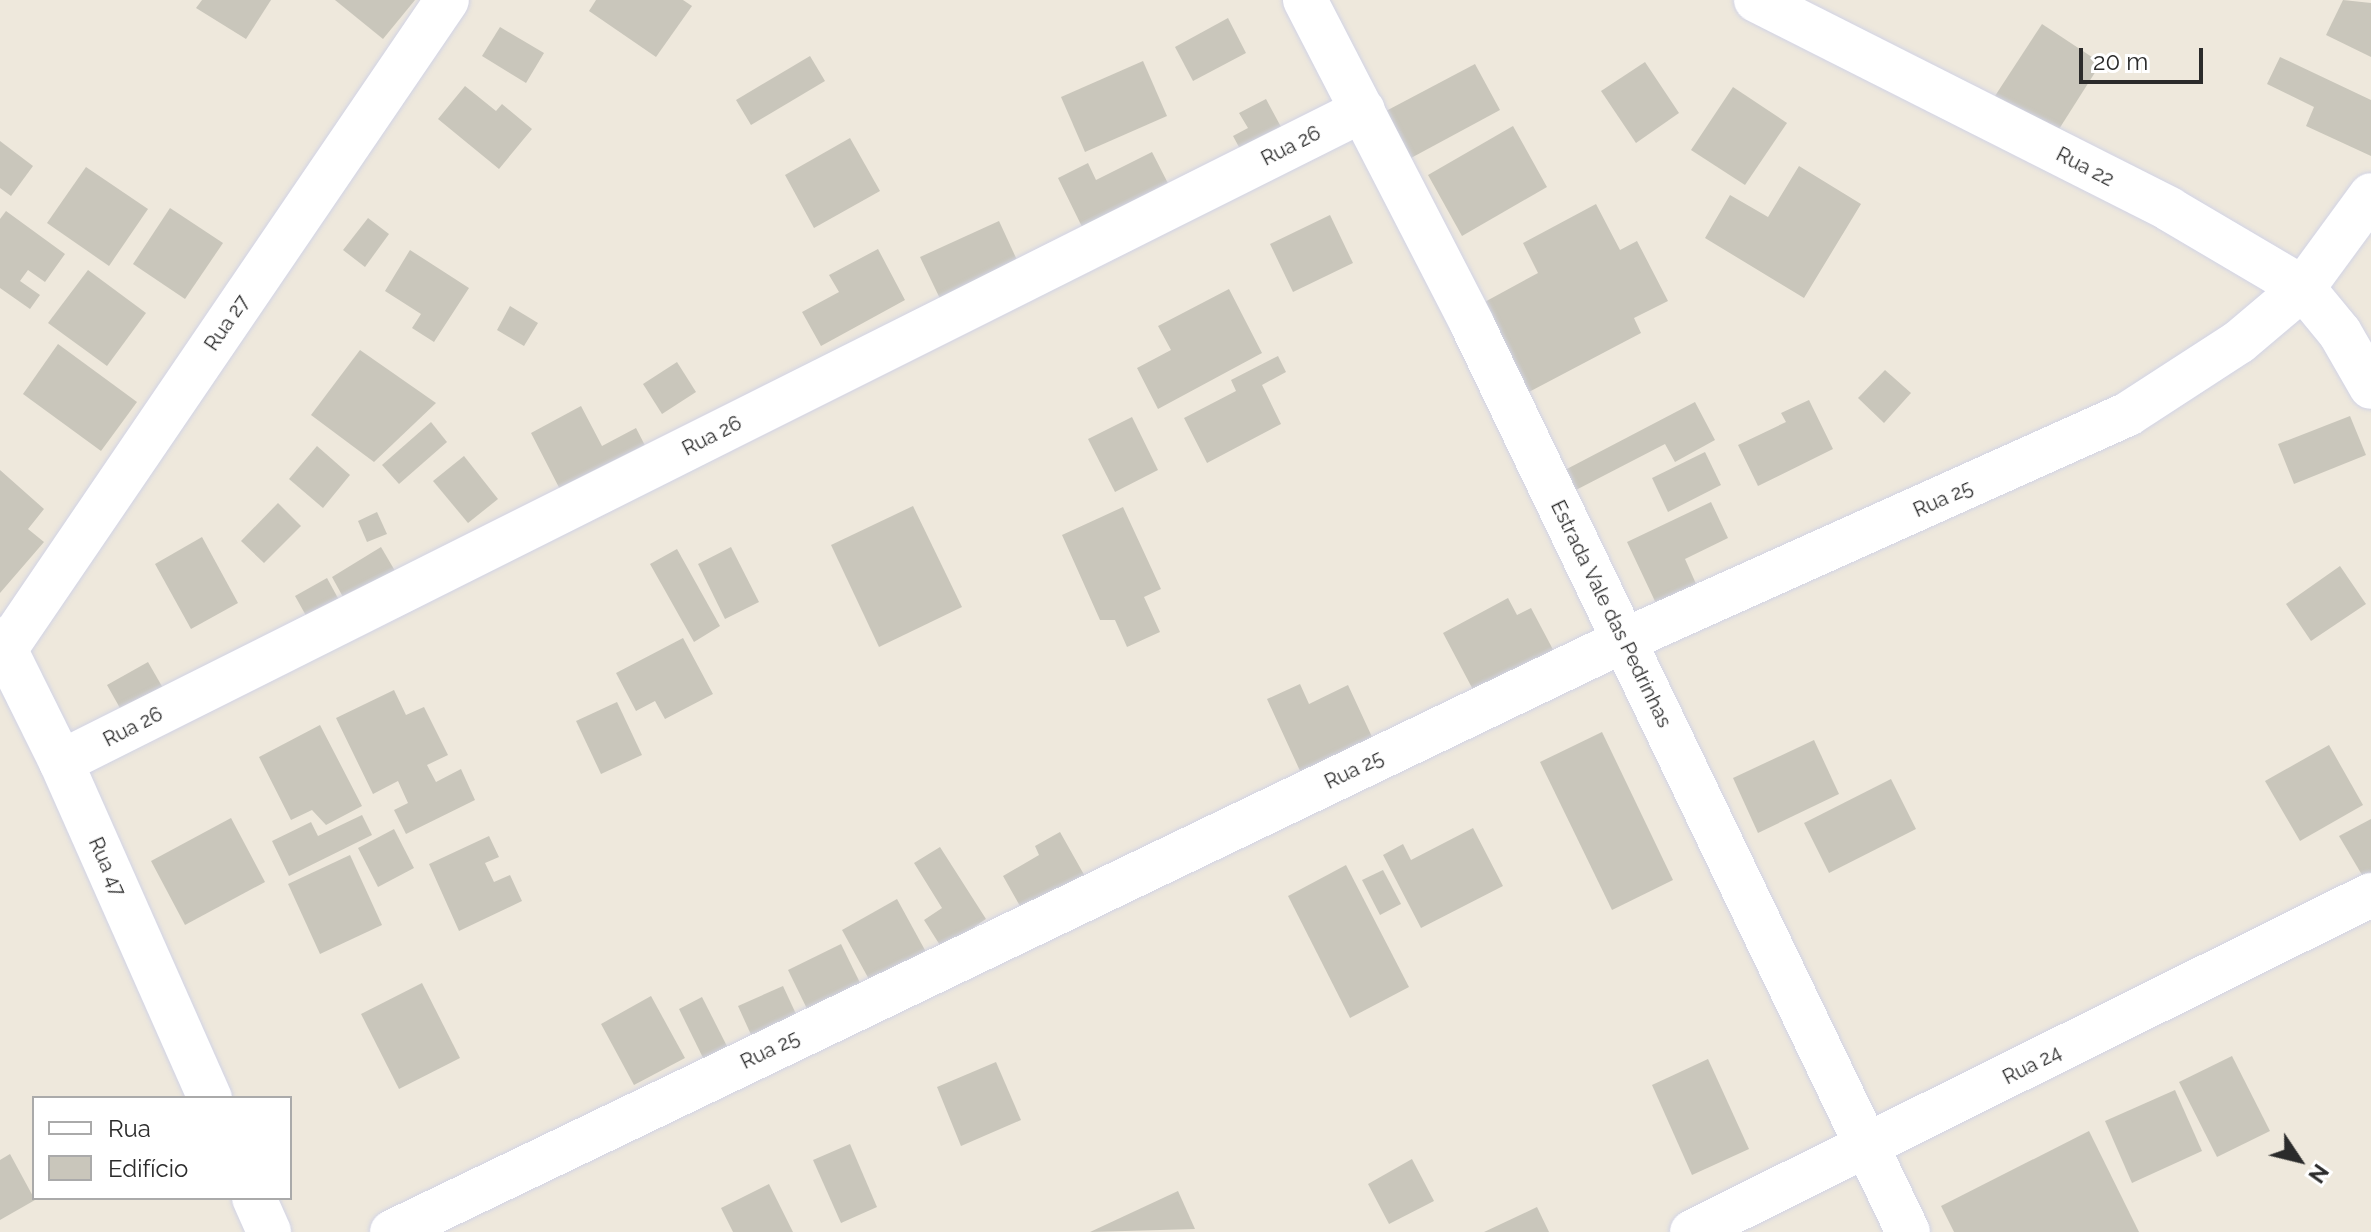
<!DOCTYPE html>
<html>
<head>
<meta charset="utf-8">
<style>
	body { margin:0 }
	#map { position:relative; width:2371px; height:1232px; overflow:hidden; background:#eee8dc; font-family:Raleway,sans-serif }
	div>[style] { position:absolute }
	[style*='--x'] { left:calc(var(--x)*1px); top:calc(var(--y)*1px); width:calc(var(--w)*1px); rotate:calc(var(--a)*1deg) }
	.building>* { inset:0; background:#c9c6bb }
	.roads { filter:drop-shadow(0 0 2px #d1d3e5) drop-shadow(0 0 2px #d1d3e5) }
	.minor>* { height:44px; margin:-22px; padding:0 22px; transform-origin:22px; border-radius:22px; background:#fff }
	.secondary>* { height:44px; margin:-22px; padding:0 22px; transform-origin:22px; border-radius:22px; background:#fff }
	span { translate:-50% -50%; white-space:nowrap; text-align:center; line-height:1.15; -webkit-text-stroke:7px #fff; paint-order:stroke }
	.street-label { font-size:20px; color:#2b2b2b }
	.legend { position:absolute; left:32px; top:1096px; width:260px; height:104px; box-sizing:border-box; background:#fff; border:2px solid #aaa; margin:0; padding:10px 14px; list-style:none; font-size:24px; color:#2b2b2b }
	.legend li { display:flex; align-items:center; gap:16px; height:40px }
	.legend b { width:40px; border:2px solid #aaa }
	.north { position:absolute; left:2259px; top:1120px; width:80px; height:80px; -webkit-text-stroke:6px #fff; paint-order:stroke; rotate:125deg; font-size:22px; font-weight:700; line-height:32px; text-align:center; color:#2b2b2b }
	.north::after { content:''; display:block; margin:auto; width:28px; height:36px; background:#2b2b2b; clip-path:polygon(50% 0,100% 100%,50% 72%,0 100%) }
	.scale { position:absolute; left:2079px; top:48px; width:124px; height:36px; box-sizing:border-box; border:4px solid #2b2b2b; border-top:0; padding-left:10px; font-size:24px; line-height:28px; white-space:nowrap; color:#2b2b2b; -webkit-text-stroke:6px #fff; paint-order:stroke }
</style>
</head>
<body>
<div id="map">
	<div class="building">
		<div style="clip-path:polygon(202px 0,271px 0,246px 39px,196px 8px)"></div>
		<div style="clip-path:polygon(335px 0,415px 0,383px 39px)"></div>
		<div style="clip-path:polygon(596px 0,683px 0,692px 6px,656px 57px,589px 11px)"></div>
		<div style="clip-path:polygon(2343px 0,2371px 3px,2371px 57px,2326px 35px)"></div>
		<div style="clip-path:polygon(1228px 18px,1246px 53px,1193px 81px,1175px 47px)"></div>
		<div style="clip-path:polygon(2042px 24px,2101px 63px,2054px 137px,1993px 99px)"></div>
		<div style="clip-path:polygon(500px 27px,544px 53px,526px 83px,482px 56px)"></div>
		<div style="clip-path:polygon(810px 56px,825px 81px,751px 125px,736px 100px)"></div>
		<div style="clip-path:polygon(2280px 57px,2371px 100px,2371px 156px,2306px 126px,2314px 107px,2267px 84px)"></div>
		<div style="clip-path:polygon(1143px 61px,1167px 116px,1085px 152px,1061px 97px)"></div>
		<div style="clip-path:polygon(1645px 62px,1679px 113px,1636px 143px,1601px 91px)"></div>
		<div style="clip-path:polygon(1475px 64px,1500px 110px,1411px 158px,1386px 111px)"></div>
		<div style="clip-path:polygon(465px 86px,496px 111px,502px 104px,532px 129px,499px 169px,438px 119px)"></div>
		<div style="clip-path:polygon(1733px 87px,1787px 123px,1745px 185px,1691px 150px)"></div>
		<div style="clip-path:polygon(1266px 99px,1287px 138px,1246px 160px,1233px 136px,1248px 128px,1239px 113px)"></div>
		<div style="clip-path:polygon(1513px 126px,1547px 187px,1462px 236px,1428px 175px)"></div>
		<div style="clip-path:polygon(850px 138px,880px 191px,814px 228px,785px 175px)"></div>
		<div style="clip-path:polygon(0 141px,33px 166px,11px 196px,0 188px)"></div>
		<div style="clip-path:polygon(1152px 152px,1175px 197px,1089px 241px,1058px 178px,1088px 163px,1096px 180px)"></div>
		<div style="clip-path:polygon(1799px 166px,1861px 204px,1804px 298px,1705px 238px,1730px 195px,1768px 217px)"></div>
		<div style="clip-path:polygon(86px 167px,148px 209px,109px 266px,47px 223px)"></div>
		<div style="clip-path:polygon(1596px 204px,1620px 250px,1637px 241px,1668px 301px,1634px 318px,1641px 333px,1527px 393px,1481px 304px,1538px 273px,1523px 243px)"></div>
		<div style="clip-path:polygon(170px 208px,223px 243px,185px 299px,133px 264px)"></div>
		<div style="clip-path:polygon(6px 211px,65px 254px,45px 282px,28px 270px,20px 281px,40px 295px,30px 309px,0 288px,0 219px)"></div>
		<div style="clip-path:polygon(1330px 215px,1353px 263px,1293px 292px,1270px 244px)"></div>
		<div style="clip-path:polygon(368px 218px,389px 234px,365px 267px,343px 250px)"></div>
		<div style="clip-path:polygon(999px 221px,1023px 273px,945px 309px,920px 257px)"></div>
		<div style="clip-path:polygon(878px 249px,905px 300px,821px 346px,802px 312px,839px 292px,829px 275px)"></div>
		<div style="clip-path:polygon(410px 250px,469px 288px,434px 342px,412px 328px,421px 314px,385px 291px)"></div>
		<div style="clip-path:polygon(88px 270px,146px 313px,107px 366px,48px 323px)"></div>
		<div style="clip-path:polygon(1229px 289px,1262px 353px,1158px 409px,1137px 368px,1171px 350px,1158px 326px)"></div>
		<div style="clip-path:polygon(510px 306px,538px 323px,524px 346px,497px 330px)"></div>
		<div style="clip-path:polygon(58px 344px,137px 402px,101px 451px,23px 394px)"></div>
		<div style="clip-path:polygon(360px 350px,436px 403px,374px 462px,311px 415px)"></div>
		<div style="clip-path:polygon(1278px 356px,1286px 372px,1262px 385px,1281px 424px,1207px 463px,1184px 418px,1236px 391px,1231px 380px)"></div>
		<div style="clip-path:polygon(677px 362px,696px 392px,662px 414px,643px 384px)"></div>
		<div style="clip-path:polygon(1885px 370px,1911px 393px,1884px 423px,1858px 398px)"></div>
		<div style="clip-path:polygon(1809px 400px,1833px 449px,1758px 486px,1738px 445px,1786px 422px,1781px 413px)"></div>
		<div style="clip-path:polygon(1695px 402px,1715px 440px,1675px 462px,1665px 444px,1574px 491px,1563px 471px)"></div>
		<div style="clip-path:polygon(581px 406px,602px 446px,636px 428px,652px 459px,567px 503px,531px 433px)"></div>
		<div style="clip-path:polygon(2350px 416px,2366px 455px,2294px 484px,2278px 444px)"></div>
		<div style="clip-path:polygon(1132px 417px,1158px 470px,1115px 492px,1088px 439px)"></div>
		<div style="clip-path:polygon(431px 422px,447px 442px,399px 484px,382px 465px)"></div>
		<div style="clip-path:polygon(317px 446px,350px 475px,323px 508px,289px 479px)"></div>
		<div style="clip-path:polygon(1705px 452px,1721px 485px,1668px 512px,1652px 478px)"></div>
		<div style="clip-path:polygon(464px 456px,498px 499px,468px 523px,433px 481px)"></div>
		<div style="clip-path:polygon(0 470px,44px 509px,28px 529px,44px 542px,0 593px)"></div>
		<div style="clip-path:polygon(1711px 502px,1728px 538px,1685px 559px,1697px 586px,1662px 616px,1627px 542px)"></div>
		<div style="clip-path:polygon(278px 503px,301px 526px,264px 563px,241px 541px)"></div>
		<div style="clip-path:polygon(913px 506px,962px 607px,879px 647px,831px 545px)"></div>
		<div style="clip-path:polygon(1123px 507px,1161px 589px,1144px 597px,1160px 632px,1127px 647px,1115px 620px,1100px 620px,1062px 535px)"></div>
		<div style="clip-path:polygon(377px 512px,387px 534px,367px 542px,358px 521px)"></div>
		<div style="clip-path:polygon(202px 537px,238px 603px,191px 629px,155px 564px)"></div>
		<div style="clip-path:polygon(381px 547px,398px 576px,348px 606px,332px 577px)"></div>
		<div style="clip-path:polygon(731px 547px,759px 602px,725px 619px,698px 564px)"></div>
		<div style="clip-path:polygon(677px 549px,720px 626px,694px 642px,650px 564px)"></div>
		<div style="clip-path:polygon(2340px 566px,2366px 604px,2311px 641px,2286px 604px)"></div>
		<div style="clip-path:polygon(327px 578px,345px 611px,313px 628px,295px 596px)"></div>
		<div style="clip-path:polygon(1508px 598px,1517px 615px,1531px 608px,1558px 659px,1479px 701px,1443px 633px)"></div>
		<div style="clip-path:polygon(683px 638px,713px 694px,665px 719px,655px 701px,636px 711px,616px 673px)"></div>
		<div style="clip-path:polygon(148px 662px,171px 702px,130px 726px,107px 685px)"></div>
		<div style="clip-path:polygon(1300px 684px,1309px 704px,1348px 685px,1373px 739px,1301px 773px,1267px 699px)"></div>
		<div style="clip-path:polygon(394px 690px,406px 715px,424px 707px,448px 755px,427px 765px,436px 782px,461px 769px,475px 800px,406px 834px,394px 810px,408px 803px,398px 781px,373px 794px,336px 718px)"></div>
		<div style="clip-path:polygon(617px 702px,642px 755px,601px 774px,576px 721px)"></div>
		<div style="clip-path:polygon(320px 725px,362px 806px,326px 825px,312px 810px,291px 820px,259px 757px)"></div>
		<div style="clip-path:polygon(1602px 732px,1673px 880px,1612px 910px,1540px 762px)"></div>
		<div style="clip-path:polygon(1814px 740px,1839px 794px,1758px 833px,1733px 778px)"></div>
		<div style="clip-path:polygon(2329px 745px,2363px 805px,2300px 841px,2265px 781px)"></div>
		<div style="clip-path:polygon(1891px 779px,1916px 829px,1829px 873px,1804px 823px)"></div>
		<div style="clip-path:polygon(362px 815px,372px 835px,289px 876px,272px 841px,311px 822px,318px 836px)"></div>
		<div style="clip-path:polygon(231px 818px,265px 882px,185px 925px,151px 861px)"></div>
		<div style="clip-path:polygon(2371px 819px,2371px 883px,2368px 885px,2339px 836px)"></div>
		<div style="clip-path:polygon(1473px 828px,1503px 886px,1421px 928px,1383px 855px,1403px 844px,1411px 860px)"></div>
		<div style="clip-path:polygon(394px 829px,414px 868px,378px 887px,358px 848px)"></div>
		<div style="clip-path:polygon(1060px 832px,1091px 887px,1029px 922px,1003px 876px,1039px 855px,1035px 846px)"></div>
		<div style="clip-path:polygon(489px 836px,499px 857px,485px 863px,494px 882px,510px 875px,522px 901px,459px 931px,429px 864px)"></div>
		<div style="clip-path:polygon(940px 847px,986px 919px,974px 927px,982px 941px,950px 961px,924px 920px,942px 908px,914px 863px)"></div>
		<div style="clip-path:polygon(350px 855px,382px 925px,320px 954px,288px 884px)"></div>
		<div style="clip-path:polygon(1346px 865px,1409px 987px,1350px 1018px,1288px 896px)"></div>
		<div style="clip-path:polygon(1383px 870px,1401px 904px,1380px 915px,1362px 880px)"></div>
		<div style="clip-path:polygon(897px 899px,932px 963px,877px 994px,842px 930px)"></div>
		<div style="clip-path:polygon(841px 944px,866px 995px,813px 1021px,788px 970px)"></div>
		<div style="clip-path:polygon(422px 983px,460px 1058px,399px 1089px,361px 1014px)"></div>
		<div style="clip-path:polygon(783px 986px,803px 1029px,758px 1050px,738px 1006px)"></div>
		<div style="clip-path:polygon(651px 996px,685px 1058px,634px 1085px,601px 1024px)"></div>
		<div style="clip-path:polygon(702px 997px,734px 1060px,710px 1072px,679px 1009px)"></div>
		<div style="clip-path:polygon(2232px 1056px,2270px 1131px,2217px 1157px,2179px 1082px)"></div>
		<div style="clip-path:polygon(1708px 1059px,1749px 1149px,1692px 1175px,1652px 1085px)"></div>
		<div style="clip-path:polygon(996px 1062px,1021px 1120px,961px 1146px,937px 1087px)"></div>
		<div style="clip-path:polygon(2175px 1090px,2202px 1151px,2132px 1183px,2105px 1121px)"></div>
		<div style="clip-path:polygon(2089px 1131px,2139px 1232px,1954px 1232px,1941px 1206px)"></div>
		<div style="clip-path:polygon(850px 1144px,877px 1207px,841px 1223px,813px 1160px)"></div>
		<div style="clip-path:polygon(10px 1154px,35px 1200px,0 1220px,0 1160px)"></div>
		<div style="clip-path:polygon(1412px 1159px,1434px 1201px,1389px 1224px,1368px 1184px)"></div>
		<div style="clip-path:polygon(769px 1184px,793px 1232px,733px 1232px,721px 1208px)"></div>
		<div style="clip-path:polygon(1178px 1191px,1195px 1229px,1090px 1232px)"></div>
		<div style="clip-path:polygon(1537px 1207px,1549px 1232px,1484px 1232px)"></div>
	</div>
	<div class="roads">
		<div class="minor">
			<div style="--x:1756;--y:0;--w:463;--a:26.8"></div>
			<div style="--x:2169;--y:209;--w:156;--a:30.5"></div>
			<div style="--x:2303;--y:288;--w:58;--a:50.6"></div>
			<div style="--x:2340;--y:333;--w:62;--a:60.1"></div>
			<div style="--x:0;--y:639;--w:137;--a:63.6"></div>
			<div style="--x:61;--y:762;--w:368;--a:66.1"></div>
			<div style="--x:7;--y:647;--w:782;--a:-55.78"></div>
			<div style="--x:61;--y:762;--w:1456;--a:-26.6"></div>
			<div style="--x:254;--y:1198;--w:37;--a:66"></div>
			<div style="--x:392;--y:1232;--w:1366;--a:-25.65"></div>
			<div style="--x:1623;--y:641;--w:554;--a:-24.2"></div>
			<div style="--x:2128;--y:414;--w:132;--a:-33"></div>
			<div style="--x:2239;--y:342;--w:84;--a:-40.2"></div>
			<div style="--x:2303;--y:288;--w:115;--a:-53.8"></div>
			<div style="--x:1692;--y:1232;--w:758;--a:-26.4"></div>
		</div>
		<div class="secondary">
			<div style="--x:1305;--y:0;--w:365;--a:62.7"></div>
			<div style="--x:1472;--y:324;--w:1007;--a:64.35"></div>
		</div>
	</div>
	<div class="street-label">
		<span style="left:1291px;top:146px;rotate:-27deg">Rua 26</span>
		<span style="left:2085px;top:167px;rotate:27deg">Rua 22</span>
		<span style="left:227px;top:323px;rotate:-56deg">Rua 27</span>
		<span style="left:712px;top:436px;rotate:-27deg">Rua 26</span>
		<span style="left:1943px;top:499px;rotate:-24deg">Rua 25</span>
		<span style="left:1611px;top:614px;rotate:64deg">Estrada Vale das Pedrinhas</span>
		<span style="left:133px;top:727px;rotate:-27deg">Rua 26</span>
		<span style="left:1354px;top:770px;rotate:-26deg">Rua 25</span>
		<span style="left:107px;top:867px;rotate:66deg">Rua 47</span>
		<span style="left:770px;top:1050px;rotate:-26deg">Rua 25</span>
		<span style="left:2032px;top:1065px;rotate:-27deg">Rua 24</span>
	</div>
	<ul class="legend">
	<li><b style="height:10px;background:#fff"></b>Rua</li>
	<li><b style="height:22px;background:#c9c6bb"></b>Edifício</li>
	</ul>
	<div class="north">N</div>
	<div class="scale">20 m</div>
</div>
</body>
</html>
